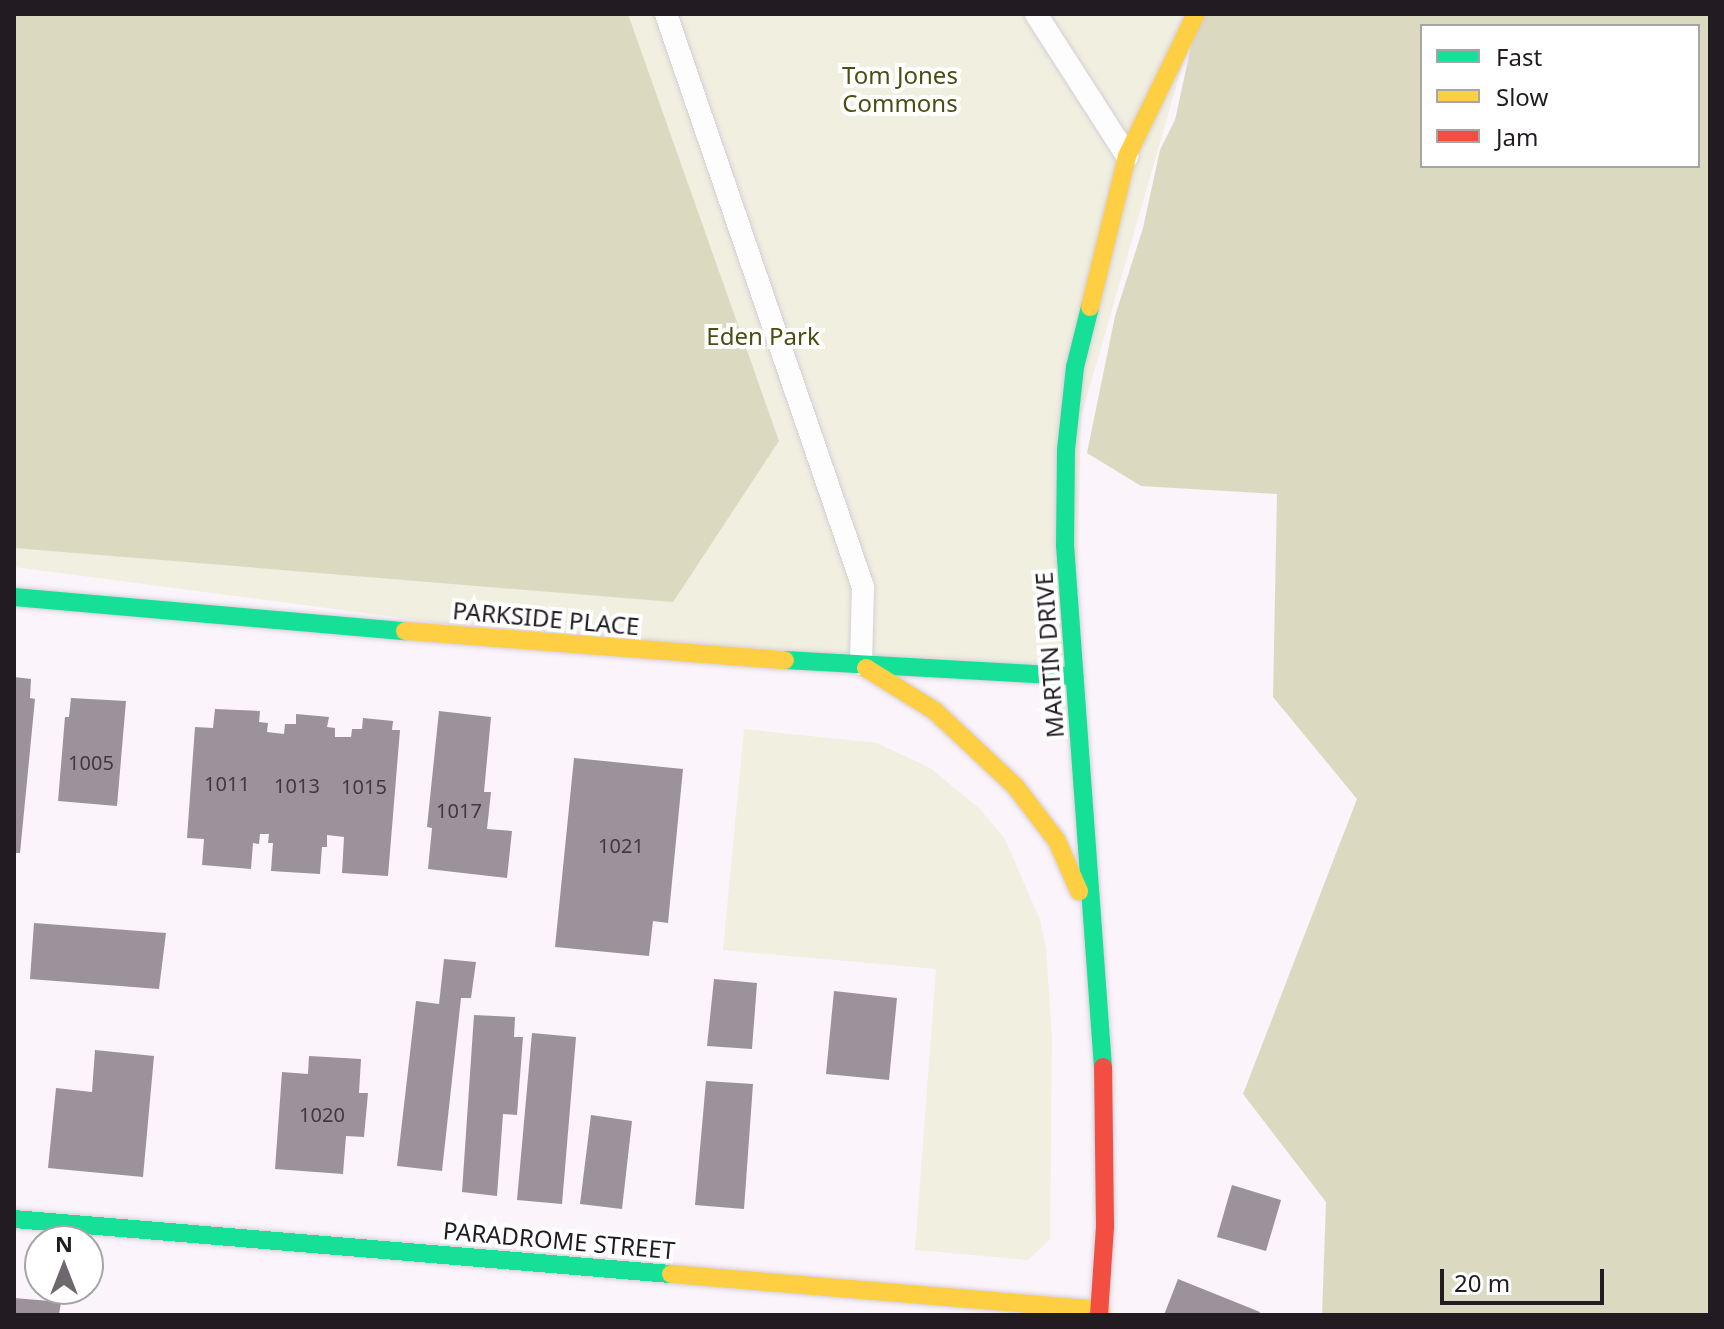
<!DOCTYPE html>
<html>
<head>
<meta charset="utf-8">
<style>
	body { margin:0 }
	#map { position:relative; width:1724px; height:1329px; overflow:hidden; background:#fbf4fb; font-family:"Noto Sans",sans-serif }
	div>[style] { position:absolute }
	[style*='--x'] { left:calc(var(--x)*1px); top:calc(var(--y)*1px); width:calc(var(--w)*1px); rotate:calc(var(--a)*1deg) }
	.green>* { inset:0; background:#f1efe0 }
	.forest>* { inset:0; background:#dbdac1 }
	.building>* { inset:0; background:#9b929b }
	.roads { filter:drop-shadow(0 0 2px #d5ced5) drop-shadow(0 0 2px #d5ced5) }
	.lane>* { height:22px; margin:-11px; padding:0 11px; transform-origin:11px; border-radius:11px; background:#fefdfe }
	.fast>* { height:18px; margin:-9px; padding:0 9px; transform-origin:9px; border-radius:9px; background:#16e098 }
	.slow>* { height:18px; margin:-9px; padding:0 9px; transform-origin:9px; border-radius:9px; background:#ffcf43 }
	.jam>* { height:18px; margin:-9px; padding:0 9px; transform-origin:9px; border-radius:9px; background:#f24e42 }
	span { translate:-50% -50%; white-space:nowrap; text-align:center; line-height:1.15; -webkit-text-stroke:8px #fff; paint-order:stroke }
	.number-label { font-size:20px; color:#403a40 }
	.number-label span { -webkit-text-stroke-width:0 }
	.park-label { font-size:24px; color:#4b4d12 }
	.street-label { font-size:24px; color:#221c22 }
	.frame { position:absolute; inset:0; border:16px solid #221c22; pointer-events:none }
	.legend { position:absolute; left:1420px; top:24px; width:280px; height:144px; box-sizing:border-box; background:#fff; border:2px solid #a7a4a7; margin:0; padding:10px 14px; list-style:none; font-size:24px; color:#221c22 }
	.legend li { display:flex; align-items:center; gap:16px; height:40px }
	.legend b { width:40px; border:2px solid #a7a4a7 }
	.north { position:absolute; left:24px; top:1225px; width:80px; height:80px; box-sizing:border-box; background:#fff; border:2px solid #a7a4a7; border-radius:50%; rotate:0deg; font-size:22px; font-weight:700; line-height:32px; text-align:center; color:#221c22 }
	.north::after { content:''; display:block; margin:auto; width:28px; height:36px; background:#6e686e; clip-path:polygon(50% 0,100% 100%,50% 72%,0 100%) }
	.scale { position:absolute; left:1440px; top:1269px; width:164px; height:36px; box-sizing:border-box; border:4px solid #221c22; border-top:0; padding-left:10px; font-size:24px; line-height:28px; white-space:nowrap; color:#221c22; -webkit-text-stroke:6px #fff; paint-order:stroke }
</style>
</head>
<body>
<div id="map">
	<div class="green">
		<div style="clip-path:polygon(14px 14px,1197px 14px,1081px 417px,1075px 676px,671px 653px,14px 567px)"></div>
		<div style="clip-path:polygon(744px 729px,877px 743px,930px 768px,978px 807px,1005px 839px,1040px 920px,1046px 948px,1052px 1038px,1050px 1239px,1028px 1260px,915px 1250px,936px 969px,723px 950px)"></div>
	</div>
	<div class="forest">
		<div style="clip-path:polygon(18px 14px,628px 14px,779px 441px,673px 602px,14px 548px,14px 16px)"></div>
		<div style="clip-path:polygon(evenodd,1198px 14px,1710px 14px,1709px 1315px,1322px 1315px,1326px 1202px,1243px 1094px,1357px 799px,1273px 697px,1277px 494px,1141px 486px,1087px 453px,1115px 316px,1143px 228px,1160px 150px,1175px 120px,1198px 14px,1422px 26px,1698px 26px,1698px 166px,1422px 166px,1422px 26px)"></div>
	</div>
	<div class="building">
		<div style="clip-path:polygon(14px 677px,31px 679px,30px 698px,35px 699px,20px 853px,14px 853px)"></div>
		<div style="clip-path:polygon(71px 698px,126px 701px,117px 806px,58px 801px,65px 717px,69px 717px)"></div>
		<div style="clip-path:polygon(215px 709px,260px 711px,259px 722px,268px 723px,267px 732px,284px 734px,285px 724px,296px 724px,296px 714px,329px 717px,327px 727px,335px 728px,335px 737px,351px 737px,352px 729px,362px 729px,363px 718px,393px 721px,392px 730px,400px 730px,388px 876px,342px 873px,344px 837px,327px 835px,327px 847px,322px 847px,320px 874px,271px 871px,273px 843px,268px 843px,269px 834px,260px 834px,259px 844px,253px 843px,251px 869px,202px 865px,204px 839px,187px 838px,195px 727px,213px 728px)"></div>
		<div style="clip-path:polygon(439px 711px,491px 717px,484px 792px,491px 792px,487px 829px,512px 831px,507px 878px,428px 869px,432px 828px,427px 827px)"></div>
		<div style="clip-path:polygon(574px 758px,683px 769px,668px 923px,653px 921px,649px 956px,555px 947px)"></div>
		<div style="clip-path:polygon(34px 923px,166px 933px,159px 989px,30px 979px)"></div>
		<div style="clip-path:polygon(444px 959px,476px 962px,471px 998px,461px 998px,442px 1171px,397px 1166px,416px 1001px,439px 1004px)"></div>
		<div style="clip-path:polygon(714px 979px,757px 983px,752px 1049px,707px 1046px)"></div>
		<div style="clip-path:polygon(834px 991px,897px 998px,889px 1080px,826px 1074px)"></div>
		<div style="clip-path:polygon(474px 1015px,515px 1017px,514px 1037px,523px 1037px,517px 1115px,503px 1114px,497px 1196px,462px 1192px)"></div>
		<div style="clip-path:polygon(532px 1033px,576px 1037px,562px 1204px,517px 1200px)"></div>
		<div style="clip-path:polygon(95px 1050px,154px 1056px,143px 1177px,48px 1168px,56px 1088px,92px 1092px)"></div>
		<div style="clip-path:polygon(309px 1056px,361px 1059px,359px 1093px,368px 1093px,364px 1137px,346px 1136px,343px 1174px,275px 1169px,282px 1072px,308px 1074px)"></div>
		<div style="clip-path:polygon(706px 1081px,753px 1084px,744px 1209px,695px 1205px)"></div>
		<div style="clip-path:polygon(591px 1115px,632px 1121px,622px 1209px,580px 1204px)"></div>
		<div style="clip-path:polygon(1232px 1185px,1281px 1200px,1266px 1251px,1217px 1237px)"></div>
		<div style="clip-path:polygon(1178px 1279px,1260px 1312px,1259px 1315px,1164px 1315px)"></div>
		<div style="clip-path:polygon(14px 1298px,61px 1302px,59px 1315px,14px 1315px)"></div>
	</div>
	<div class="roads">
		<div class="lane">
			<div style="--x:666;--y:14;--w:606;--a:71.03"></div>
			<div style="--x:863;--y:587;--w:77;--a:91.5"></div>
			<div style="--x:1036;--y:14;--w:169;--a:57.3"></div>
		</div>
		<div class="fast">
			<div style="--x:1090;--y:307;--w:62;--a:104"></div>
			<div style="--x:1075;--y:367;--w:83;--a:96.2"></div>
			<div style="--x:1066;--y:450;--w:95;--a:90.6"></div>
			<div style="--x:1065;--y:545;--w:523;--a:85.84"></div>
			<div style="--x:14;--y:597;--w:392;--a:5"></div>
			<div style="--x:785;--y:660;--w:290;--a:3.2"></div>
			<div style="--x:14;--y:1219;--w:659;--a:4.79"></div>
		</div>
		<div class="slow">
			<div style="--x:1090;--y:307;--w:155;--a:-76.2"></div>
			<div style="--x:1127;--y:156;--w:158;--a:-64.1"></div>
			<div style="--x:405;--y:631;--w:381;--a:4.4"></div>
			<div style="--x:866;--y:668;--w:81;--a:31.9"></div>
			<div style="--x:935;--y:711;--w:110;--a:43.2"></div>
			<div style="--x:1015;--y:786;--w:69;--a:52.6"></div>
			<div style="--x:1057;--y:841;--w:55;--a:66.3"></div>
			<div style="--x:671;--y:1274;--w:431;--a:4.8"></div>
		</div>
		<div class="jam">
			<div style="--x:1099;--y:1315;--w:89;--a:-86.1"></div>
			<div style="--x:1105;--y:1226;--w:159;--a:-90.7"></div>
		</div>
	</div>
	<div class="number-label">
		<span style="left:91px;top:762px">1005</span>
		<span style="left:227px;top:783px">1011</span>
		<span style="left:297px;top:785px">1013</span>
		<span style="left:364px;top:786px">1015</span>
		<span style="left:459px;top:810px">1017</span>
		<span style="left:621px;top:845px">1021</span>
		<span style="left:322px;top:1114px">1020</span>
	</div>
	<div class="park-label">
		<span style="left:900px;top:89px">Tom Jones<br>Commons</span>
		<span style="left:763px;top:336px">Eden Park</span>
	</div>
	<div class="street-label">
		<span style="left:546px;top:618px;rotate:5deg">PARKSIDE PLACE</span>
		<span style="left:1049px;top:655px;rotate:-94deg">MARTIN DRIVE</span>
		<span style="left:559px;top:1240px;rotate:5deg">PARADROME STREET</span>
	</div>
	<div class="frame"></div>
	<ul class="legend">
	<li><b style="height:10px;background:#16e098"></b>Fast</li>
	<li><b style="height:10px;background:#ffcf43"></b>Slow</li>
	<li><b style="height:10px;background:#f24e42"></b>Jam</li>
	</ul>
	<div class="north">N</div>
	<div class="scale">20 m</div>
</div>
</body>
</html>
